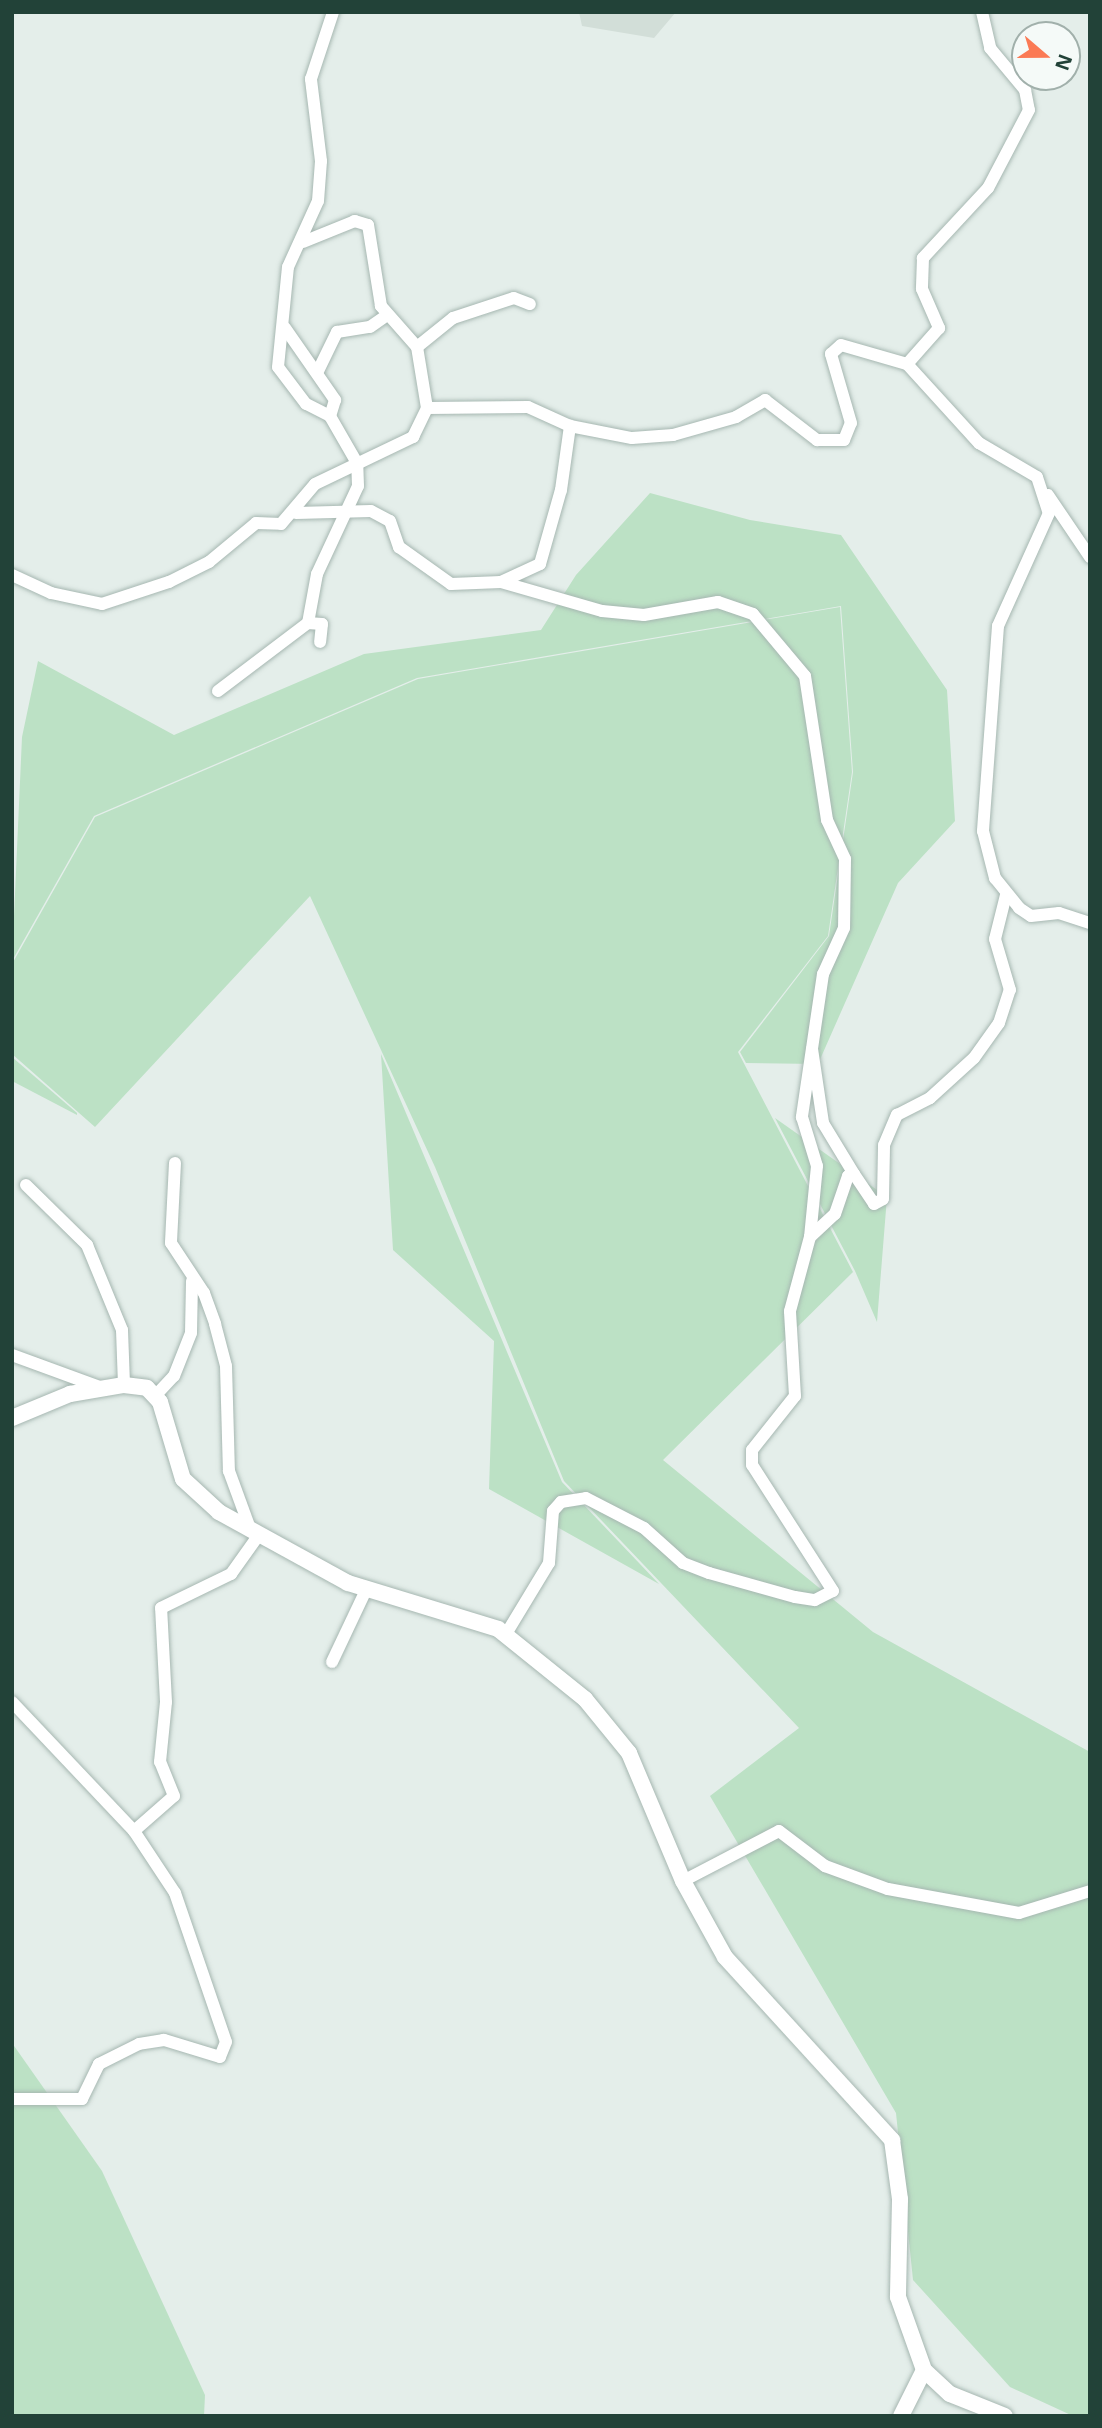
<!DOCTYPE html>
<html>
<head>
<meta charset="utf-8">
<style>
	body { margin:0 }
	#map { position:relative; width:1102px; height:2428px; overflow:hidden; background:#e4eeea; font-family:"Open Sans",sans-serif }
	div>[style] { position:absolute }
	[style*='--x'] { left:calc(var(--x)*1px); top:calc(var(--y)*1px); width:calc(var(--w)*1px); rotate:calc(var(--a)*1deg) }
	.built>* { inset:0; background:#d2ded8 }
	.green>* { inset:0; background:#bce1c5 }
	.roads { filter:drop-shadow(0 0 2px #a6b7b1) drop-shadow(0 0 2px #a6b7b1) }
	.minor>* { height:12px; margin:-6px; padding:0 6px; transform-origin:6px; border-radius:6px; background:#fff }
	.tertiary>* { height:16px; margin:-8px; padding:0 8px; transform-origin:8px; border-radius:8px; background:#fff }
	span { translate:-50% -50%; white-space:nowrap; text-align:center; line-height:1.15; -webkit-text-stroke:5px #f5faf8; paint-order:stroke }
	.frame { position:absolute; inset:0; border:14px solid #224238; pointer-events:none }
	.north { position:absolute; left:1011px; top:21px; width:70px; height:70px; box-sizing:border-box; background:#f5faf8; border:2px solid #a1b0ab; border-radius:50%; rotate:110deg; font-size:19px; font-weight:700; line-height:28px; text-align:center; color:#224238 }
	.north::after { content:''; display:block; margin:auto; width:24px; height:32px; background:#fb7a55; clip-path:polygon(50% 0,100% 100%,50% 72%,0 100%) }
</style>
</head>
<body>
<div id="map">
	<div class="built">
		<div style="clip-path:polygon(579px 12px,676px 12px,654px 38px,582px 26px)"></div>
	</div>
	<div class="green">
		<div style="clip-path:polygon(650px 493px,750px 520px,841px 535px,947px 690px,955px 821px,898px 883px,818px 1064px,746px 1063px,740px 1052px,829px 936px,853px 772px,841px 606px,417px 678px,94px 816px,12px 961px,22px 737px,38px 661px,174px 735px,364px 654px,541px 630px,576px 575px)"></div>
		<div style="clip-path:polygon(840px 607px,852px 772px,828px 936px,738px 1052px,853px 1272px,663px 1460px,873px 1632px,1090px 1752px,1090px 2416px,1073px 2416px,1010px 2387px,913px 2280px,896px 2113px,710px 1796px,799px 1728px,564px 1481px,435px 1167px,310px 896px,95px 1127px,12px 1054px,12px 964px,95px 817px,418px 679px)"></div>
		<div style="clip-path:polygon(381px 1054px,562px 1482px,659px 1584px,489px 1489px,494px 1341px,393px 1250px)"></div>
		<div style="clip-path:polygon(12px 1057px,77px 1113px,77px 1115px,12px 1081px)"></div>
		<div style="clip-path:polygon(775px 1118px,887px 1197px,877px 1322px,855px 1271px)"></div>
		<div style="clip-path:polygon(12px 2043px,102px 2171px,205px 2395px,204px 2416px,12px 2416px)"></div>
	</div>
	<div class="roads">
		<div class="minor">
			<div style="--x:982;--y:12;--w:37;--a:77"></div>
			<div style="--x:990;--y:48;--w:55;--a:50.2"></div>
			<div style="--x:1025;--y:90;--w:20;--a:79"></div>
			<div style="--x:1029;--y:110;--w:88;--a:117.7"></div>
			<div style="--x:988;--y:188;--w:96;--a:132.9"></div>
			<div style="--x:923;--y:258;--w:31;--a:92"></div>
			<div style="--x:922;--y:289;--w:43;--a:66.4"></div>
			<div style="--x:939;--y:328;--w:48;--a:131.6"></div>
			<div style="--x:907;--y:364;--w:107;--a:47.7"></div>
			<div style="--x:979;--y:443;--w:67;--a:30.4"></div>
			<div style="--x:1037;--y:477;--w:38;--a:72"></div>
			<div style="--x:1049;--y:513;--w:124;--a:114.3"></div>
			<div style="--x:998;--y:626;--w:206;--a:94.2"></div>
			<div style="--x:983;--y:831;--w:49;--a:75.7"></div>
			<div style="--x:995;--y:878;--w:38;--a:51"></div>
			<div style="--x:1019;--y:908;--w:14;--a:34"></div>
			<div style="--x:1031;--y:916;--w:28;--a:-6"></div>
			<div style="--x:1059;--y:913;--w:33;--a:18"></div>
			<div style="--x:285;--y:328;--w:88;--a:55.2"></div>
			<div style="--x:335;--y:400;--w:17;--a:107"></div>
			<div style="--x:417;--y:347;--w:46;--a:-38.9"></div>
			<div style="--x:453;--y:318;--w:64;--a:-18.2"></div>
			<div style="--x:514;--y:298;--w:17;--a:21"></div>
			<div style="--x:317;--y:373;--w:46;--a:-64"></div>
			<div style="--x:337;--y:332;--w:33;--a:-9"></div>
			<div style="--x:370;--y:327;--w:19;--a:-35"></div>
			<div style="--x:427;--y:408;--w:101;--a:-0.6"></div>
			<div style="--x:528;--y:407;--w:46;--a:24.3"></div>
			<div style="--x:570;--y:426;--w:63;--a:11"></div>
			<div style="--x:632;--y:438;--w:41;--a:-4.2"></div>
			<div style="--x:673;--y:435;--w:66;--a:-15.9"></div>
			<div style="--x:736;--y:417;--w:34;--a:-30"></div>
			<div style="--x:765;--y:400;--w:66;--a:37.6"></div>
			<div style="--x:817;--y:440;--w:27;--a:0"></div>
			<div style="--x:844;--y:440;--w:18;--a:-68"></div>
			<div style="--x:851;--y:423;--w:72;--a:-106.2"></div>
			<div style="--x:831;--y:354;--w:13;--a:-42"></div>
			<div style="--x:841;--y:345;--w:69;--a:16.1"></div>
			<div style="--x:1048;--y:495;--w:75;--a:55.9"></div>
			<div style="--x:296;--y:513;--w:75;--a:-1.5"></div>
			<div style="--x:371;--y:511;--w:21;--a:28"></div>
			<div style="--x:390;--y:521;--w:28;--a:71"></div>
			<div style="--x:399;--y:547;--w:64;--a:35.4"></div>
			<div style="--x:451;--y:584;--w:50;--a:-2.3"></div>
			<div style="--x:501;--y:582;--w:43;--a:-24.8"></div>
			<div style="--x:540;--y:564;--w:77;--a:-74.2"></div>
			<div style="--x:561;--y:490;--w:65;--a:-82"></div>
			<div style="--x:12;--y:575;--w:43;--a:24.8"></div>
			<div style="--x:51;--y:593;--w:52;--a:12.2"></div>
			<div style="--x:102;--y:604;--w:71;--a:-18.2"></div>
			<div style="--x:169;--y:582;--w:45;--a:-26.6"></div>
			<div style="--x:209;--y:562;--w:61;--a:-39.7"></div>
			<div style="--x:256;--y:523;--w:25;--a:2"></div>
			<div style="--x:281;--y:524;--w:52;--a:-49.6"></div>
			<div style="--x:315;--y:484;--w:109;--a:-25.6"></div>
			<div style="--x:413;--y:437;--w:32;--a:-64"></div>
			<div style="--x:427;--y:408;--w:62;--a:-99.3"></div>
			<div style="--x:417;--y:347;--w:55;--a:-131.3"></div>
			<div style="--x:381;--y:306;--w:82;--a:-99.1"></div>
			<div style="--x:368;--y:225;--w:14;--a:-163"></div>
			<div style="--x:355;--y:221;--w:56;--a:158"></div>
			<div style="--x:501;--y:582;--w:105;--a:16"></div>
			<div style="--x:602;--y:611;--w:42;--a:5.4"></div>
			<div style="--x:644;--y:615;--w:75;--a:-10"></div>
			<div style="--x:718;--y:602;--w:37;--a:19"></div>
			<div style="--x:753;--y:614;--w:81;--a:50"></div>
			<div style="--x:805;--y:676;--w:146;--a:81.3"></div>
			<div style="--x:827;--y:820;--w:43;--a:65.2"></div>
			<div style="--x:845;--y:859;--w:69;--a:90.8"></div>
			<div style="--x:844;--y:928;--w:51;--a:114.5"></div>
			<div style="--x:823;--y:974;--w:145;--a:98.4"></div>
			<div style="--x:802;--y:1117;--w:51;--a:73"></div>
			<div style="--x:817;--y:1166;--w:71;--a:95.6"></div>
			<div style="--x:308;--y:623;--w:14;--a:4"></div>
			<div style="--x:322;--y:624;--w:18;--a:96"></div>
			<div style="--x:218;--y:691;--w:113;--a:-37.1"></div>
			<div style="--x:308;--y:623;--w:50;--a:-79.6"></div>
			<div style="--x:317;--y:574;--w:97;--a:-65"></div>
			<div style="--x:358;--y:486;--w:23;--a:-92"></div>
			<div style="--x:357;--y:463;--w:54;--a:-119.9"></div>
			<div style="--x:330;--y:416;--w:27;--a:-153"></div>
			<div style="--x:306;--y:404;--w:46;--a:-127.1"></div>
			<div style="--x:278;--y:367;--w:100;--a:-84.3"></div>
			<div style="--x:288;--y:267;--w:72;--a:-65.6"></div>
			<div style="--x:318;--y:201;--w:40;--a:-85.7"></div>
			<div style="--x:321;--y:161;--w:83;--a:-97"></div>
			<div style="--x:311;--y:79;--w:71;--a:-71.8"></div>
			<div style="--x:812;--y:1049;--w:75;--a:81.5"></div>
			<div style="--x:823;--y:1123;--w:60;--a:58.7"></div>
			<div style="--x:175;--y:1163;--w:80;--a:92.9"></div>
			<div style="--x:171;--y:1243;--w:60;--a:56.6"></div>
			<div style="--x:204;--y:1293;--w:33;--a:70"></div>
			<div style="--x:215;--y:1324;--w:43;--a:75.3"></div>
			<div style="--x:226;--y:1366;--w:105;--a:88.4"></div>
			<div style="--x:229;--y:1471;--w:64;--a:69.9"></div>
			<div style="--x:26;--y:1185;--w:86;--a:44.5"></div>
			<div style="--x:87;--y:1245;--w:92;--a:67.6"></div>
			<div style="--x:122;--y:1330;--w:55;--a:87.9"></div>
			<div style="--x:12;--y:1355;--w:96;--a:20.1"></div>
			<div style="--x:156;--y:1395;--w:26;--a:-47"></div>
			<div style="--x:174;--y:1376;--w:46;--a:-68.4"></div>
			<div style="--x:191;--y:1333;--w:52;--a:-88.9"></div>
			<div style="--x:506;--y:1634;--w:83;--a:-58.8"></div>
			<div style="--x:549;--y:1563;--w:52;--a:-85.6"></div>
			<div style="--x:553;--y:1511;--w:12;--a:-48"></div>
			<div style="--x:561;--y:1502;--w:25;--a:-9"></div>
			<div style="--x:586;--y:1498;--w:65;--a:27.3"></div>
			<div style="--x:644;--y:1528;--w:52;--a:41.9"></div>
			<div style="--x:683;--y:1563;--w:28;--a:21"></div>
			<div style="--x:709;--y:1573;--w:89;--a:15.6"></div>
			<div style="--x:795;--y:1597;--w:20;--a:9"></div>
			<div style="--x:815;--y:1600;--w:20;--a:-27"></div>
			<div style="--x:833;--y:1591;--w:150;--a:-122.7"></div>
			<div style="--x:752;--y:1465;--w:15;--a:-90"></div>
			<div style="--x:752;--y:1450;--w:69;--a:-51.5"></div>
			<div style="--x:795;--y:1396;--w:85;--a:-93.4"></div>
			<div style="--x:790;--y:1311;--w:77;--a:-74.9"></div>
			<div style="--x:810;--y:1237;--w:34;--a:-43"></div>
			<div style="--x:835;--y:1214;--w:40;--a:-71.1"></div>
			<div style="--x:848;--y:1176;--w:6;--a:-18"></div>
			<div style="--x:854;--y:1174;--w:36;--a:56"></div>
			<div style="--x:874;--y:1204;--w:10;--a:-29"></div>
			<div style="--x:883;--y:1199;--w:54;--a:-88.9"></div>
			<div style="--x:884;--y:1145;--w:33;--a:-67"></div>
			<div style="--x:897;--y:1115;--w:37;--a:-27"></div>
			<div style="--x:930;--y:1098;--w:59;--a:-42.3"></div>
			<div style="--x:974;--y:1058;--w:43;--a:-54.5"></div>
			<div style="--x:999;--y:1023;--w:35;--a:-72"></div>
			<div style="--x:1010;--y:990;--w:53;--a:-106.4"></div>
			<div style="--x:995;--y:939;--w:45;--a:-76"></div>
			<div style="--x:332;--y:1662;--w:80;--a:-64.7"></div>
			<div style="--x:12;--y:1702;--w:178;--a:46.6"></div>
			<div style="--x:134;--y:1831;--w:74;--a:56.5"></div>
			<div style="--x:175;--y:1893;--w:157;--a:71.1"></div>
			<div style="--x:226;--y:2042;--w:16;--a:112"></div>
			<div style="--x:220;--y:2057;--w:59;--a:-163.1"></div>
			<div style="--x:164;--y:2040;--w:25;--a:171"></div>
			<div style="--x:139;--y:2044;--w:45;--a:153.4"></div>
			<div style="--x:99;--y:2064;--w:39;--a:116"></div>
			<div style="--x:82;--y:2099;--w:70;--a:180"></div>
			<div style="--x:134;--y:1831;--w:53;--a:-41.2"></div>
			<div style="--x:174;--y:1796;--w:37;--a:-112"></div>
			<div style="--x:160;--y:1762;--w:60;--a:-84.3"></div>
			<div style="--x:166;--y:1702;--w:94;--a:-93"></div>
			<div style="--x:161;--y:1608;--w:78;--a:-25.9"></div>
			<div style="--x:231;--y:1574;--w:47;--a:-54.6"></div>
			<div style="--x:683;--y:1881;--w:108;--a:-27.5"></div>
			<div style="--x:779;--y:1831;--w:58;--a:37.3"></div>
			<div style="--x:825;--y:1866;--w:67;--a:20.1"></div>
			<div style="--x:888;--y:1889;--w:133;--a:10.4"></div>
			<div style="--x:1019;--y:1913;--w:74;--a:-17.2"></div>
		</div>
		<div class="tertiary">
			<div style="--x:12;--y:1418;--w:63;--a:-22.5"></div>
			<div style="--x:70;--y:1394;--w:55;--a:-9.5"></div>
			<div style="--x:124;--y:1385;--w:23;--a:7"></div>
			<div style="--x:147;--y:1388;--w:19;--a:47"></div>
			<div style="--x:160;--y:1402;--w:80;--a:73.4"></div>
			<div style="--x:183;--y:1479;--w:49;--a:42.5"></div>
			<div style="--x:219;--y:1512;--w:147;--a:28.8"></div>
			<div style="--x:348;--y:1583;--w:157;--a:17"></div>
			<div style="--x:498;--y:1629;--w:112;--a:38.8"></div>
			<div style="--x:585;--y:1699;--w:70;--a:50.8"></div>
			<div style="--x:629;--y:1753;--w:139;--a:67.1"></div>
			<div style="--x:683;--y:1881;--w:87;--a:61.1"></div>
			<div style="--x:725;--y:1957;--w:248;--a:47.6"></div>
			<div style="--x:892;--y:2140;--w:60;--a:82.3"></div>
			<div style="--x:900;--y:2199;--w:98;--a:91.2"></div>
			<div style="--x:898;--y:2297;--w:77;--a:70.4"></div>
			<div style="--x:924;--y:2370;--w:35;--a:43"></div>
			<div style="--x:950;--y:2394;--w:59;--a:21.8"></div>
			<div style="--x:901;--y:2416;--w:51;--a:-63.4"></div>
		</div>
	</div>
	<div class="frame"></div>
	<div class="north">N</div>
</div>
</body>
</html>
